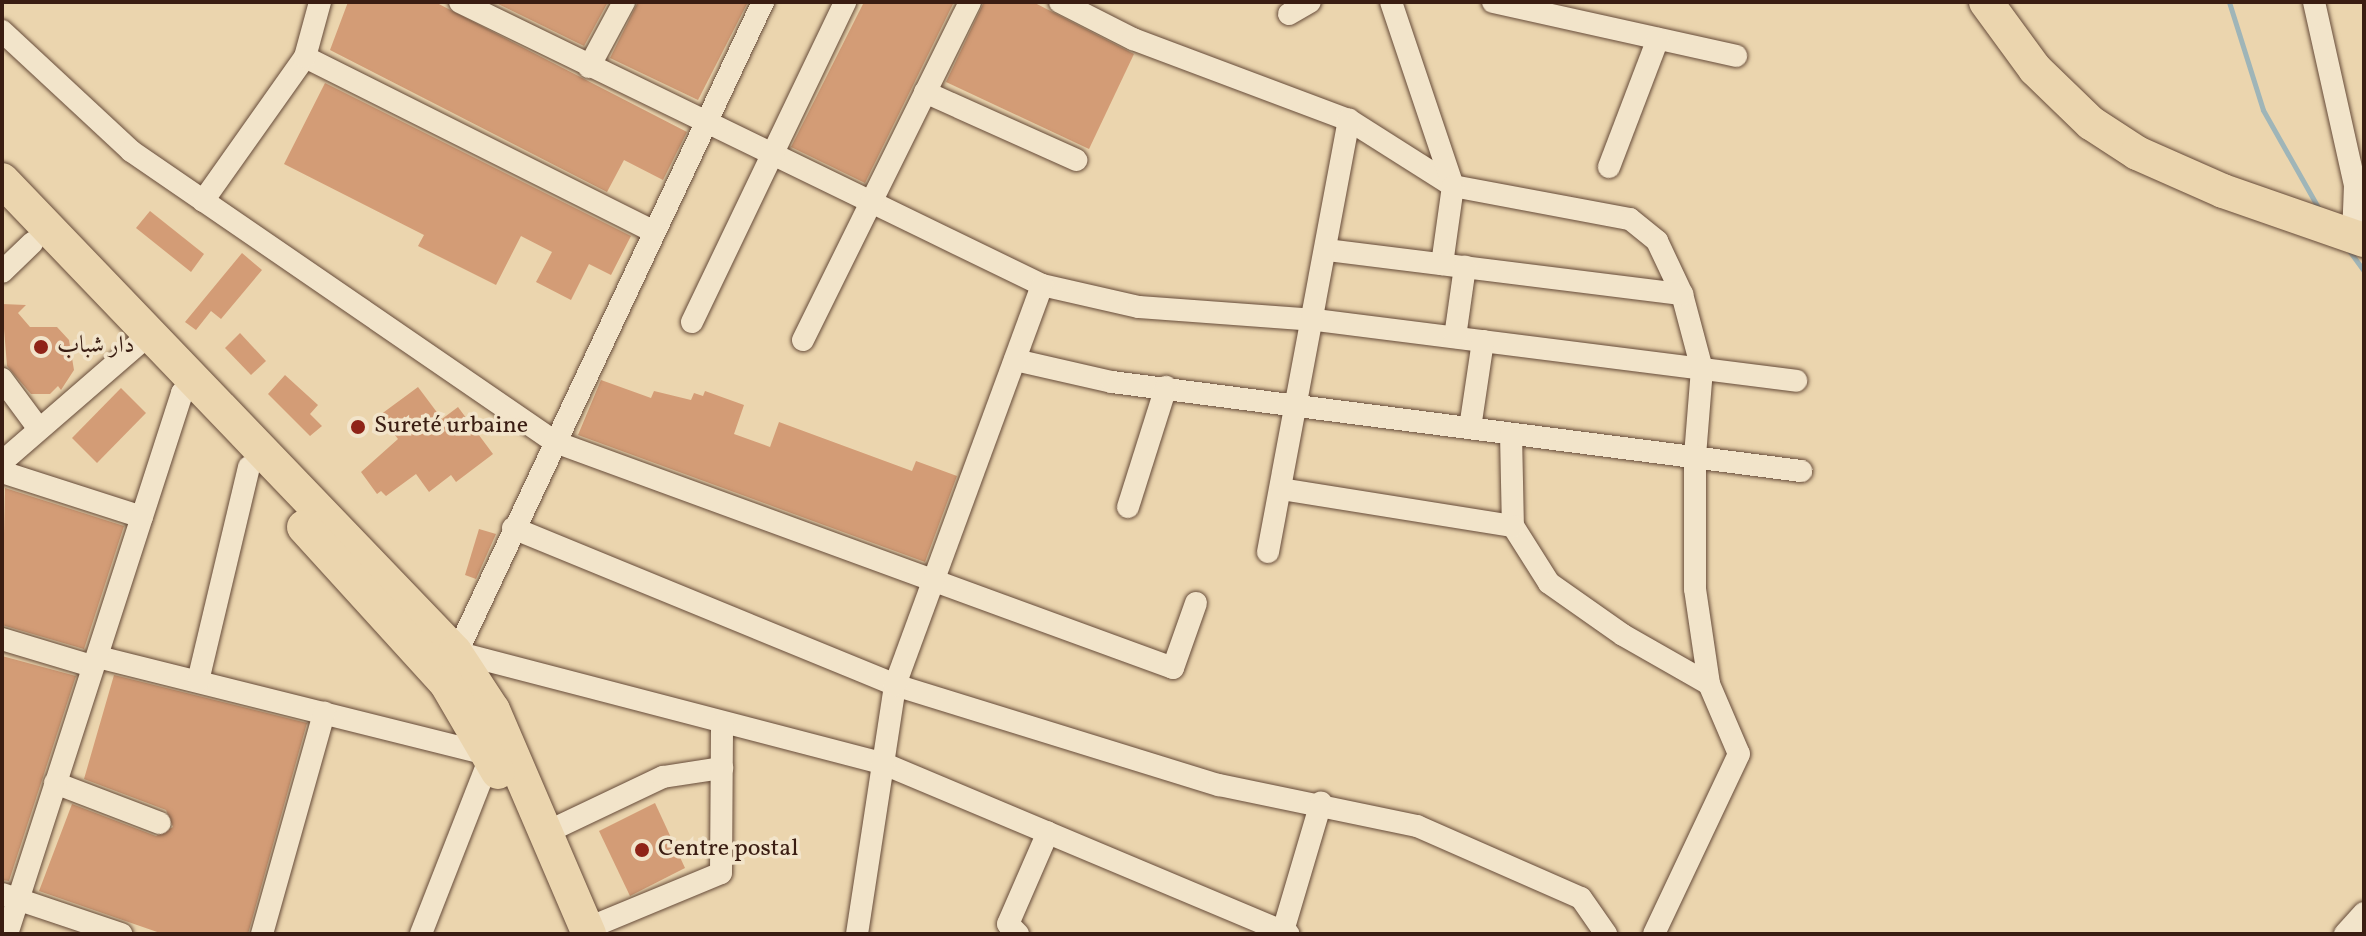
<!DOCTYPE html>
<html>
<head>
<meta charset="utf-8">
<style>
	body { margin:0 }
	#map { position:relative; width:2366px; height:936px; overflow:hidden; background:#ebd5ae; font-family:Vollkorn,Amiri,serif }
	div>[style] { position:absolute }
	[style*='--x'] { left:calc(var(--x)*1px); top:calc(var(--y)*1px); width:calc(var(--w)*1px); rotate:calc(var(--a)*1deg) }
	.stream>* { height:5px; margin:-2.5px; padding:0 2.5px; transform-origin:2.5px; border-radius:2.5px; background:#9fb5b8 }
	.building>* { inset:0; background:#d39c76 }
	.roads { filter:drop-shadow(0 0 2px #664b39) drop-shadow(0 0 2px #664b39) }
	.minor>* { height:22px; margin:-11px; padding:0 11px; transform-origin:11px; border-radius:11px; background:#f2e4ca }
	.primary>* { height:34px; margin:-17px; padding:0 17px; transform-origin:17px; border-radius:17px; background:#ebd5ae }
	.dots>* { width:22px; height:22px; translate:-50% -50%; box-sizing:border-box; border:4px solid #f2e4ca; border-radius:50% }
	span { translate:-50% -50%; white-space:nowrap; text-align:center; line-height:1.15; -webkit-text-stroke:7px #f2e4ca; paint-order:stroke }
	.poi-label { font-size:24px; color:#3a1d12 }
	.left { translate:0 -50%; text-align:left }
	.frame { position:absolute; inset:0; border:4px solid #3a1d12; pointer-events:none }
</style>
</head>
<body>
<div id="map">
	<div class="stream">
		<div style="--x:2229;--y:2;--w:113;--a:72.5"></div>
		<div style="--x:2263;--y:110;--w:114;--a:60.5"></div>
		<div style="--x:2348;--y:249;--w:27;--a:54"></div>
	</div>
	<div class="building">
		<div style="clip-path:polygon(348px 2px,435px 2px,687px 132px,663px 180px,624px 160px,607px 192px,330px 50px)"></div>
		<div style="clip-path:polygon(494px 2px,608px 2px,584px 46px)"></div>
		<div style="clip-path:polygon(638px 2px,748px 2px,698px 100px,610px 58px)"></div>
		<div style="clip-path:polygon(864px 2px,954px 2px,865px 183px,791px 147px)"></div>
		<div style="clip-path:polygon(984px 2px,1033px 2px,1134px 54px,1089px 149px,946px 82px)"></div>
		<div style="clip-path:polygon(325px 83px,631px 236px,611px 275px,589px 264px,571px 300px,536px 282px,552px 252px,521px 236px,496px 285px,418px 246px,424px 235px,284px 164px)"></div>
		<div style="clip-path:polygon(150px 211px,204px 254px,191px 272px,136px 228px)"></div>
		<div style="clip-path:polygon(242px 253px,262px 270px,221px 319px,211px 311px,196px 330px,185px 322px)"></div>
		<div style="clip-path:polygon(2px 304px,26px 305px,18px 313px,30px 327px,57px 327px,69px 340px,74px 370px,61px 390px,58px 386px,50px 394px,31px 394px,7px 366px)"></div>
		<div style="clip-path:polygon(240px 333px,266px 361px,251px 375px,225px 348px)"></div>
		<div style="clip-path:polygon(285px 375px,318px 405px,310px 414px,322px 426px,310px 436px,268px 394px)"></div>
		<div style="clip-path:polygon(601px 380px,651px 398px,654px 391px,691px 400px,694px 393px,703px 396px,705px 391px,744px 405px,734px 434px,770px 447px,779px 422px,912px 471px,916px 461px,957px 476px,925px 562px,578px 435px)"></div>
		<div style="clip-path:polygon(418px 387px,442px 419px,458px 407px,493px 454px,456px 482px,451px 475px,429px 492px,416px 474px,386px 496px,381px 491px,377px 494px,361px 472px,398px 439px,380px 415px)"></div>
		<div style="clip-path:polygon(121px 388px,146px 413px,97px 463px,72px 438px)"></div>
		<div style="clip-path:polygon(5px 488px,124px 526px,84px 649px,2px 625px)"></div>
		<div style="clip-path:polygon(479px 529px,496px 534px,476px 579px,465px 575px)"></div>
		<div style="clip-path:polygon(2px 656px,76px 676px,9px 881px,2px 880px)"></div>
		<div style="clip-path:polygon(114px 675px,307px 723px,248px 934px,163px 934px,39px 891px,72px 804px,156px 836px,173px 827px,166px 810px,84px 779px)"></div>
		<div style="clip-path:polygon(655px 803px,685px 868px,630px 896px,599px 831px)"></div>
	</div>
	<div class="roads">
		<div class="minor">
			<div style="--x:460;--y:2;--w:647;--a:25.93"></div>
			<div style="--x:1042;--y:285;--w:99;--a:12.8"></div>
			<div style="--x:1139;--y:307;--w:177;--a:4.2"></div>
			<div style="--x:1316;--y:320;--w:484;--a:7.2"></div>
			<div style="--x:1060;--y:2;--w:82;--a:26.9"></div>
			<div style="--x:1133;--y:39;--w:231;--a:20.6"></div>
			<div style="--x:1349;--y:120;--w:123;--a:32.4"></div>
			<div style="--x:1453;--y:186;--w:180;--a:10.6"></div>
			<div style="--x:1630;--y:219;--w:35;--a:39"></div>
			<div style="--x:1657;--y:241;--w:59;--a:64.7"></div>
			<div style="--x:1682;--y:294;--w:78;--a:75.1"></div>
			<div style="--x:1702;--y:369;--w:87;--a:94.6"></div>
			<div style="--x:1695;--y:456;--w:133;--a:90"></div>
			<div style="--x:1695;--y:589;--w:96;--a:81.6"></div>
			<div style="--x:1709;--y:684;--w:76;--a:66.8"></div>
			<div style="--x:1739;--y:754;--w:199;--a:115.3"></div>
			<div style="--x:1391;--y:2;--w:194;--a:71.4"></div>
			<div style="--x:1453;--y:186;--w:79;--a:98"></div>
			<div style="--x:1493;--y:2;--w:249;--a:12.5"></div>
			<div style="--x:2314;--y:2;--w:188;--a:77.4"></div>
			<div style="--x:2355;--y:185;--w:51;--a:92.2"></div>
			<div style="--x:1289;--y:14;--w:24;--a:-30"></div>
			<div style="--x:2;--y:31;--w:176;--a:42.9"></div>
			<div style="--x:131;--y:151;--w:514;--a:34.46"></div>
			<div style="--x:555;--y:442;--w:658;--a:20.09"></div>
			<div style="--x:1173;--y:668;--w:69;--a:-70.5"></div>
			<div style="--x:305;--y:57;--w:390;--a:26.6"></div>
			<div style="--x:589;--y:67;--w:74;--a:-61.7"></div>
			<div style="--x:925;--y:92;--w:166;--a:24.2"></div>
			<div style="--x:1609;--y:167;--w:137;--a:-69.1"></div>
			<div style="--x:203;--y:201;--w:176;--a:-54.7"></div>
			<div style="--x:305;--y:57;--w:57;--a:-74.7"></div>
			<div style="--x:1327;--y:250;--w:358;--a:7.1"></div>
			<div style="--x:2;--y:272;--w:42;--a:-44"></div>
			<div style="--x:692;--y:322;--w:355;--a:-64.4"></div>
			<div style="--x:1455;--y:337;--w:71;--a:-81.9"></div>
			<div style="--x:803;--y:340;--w:377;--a:-63.7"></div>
			<div style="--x:1015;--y:360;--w:99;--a:12.8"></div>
			<div style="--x:1112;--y:382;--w:695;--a:7.36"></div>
			<div style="--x:2;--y:379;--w:62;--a:53.5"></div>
			<div style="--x:1470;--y:428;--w:88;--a:-81.5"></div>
			<div style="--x:1511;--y:434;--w:92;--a:88.8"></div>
			<div style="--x:1513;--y:526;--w:67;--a:57.7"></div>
			<div style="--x:1549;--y:583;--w:90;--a:35.1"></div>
			<div style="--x:1623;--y:635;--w:99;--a:29.7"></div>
			<div style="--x:2;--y:462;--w:196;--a:-40.9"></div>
			<div style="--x:2;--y:472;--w:147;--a:17.8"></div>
			<div style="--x:1281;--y:489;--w:235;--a:9.1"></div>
			<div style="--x:1128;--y:507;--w:126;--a:-72.4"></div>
			<div style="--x:513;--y:528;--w:413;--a:22.3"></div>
			<div style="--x:895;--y:685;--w:339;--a:17.2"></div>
			<div style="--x:1219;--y:785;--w:202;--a:11.7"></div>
			<div style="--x:1417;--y:826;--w:179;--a:23.7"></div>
			<div style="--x:1581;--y:898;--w:44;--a:55.2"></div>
			<div style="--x:1268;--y:552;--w:440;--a:-79.4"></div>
			<div style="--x:2;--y:639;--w:94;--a:16.7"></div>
			<div style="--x:455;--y:652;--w:441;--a:14.6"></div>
			<div style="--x:882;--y:763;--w:441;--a:22.8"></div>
			<div style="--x:98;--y:657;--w:405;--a:14"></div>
			<div style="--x:491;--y:755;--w:192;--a:111.4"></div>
			<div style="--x:452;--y:663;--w:731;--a:-64.8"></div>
			<div style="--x:198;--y:681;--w:220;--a:-76.6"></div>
			<div style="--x:55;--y:783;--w:112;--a:20.9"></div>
			<div style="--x:545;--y:833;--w:131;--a:-25.4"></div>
			<div style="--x:663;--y:777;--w:60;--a:-8.7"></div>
			<div style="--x:2;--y:894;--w:126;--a:18.6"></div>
			<div style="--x:586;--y:929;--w:146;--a:-22.5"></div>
			<div style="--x:721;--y:873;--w:149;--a:-89.6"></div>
			<div style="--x:1283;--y:931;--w:134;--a:-73.5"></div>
			<div style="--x:7;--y:934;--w:569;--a:-72.07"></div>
			<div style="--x:182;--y:393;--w:18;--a:-43"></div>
			<div style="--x:262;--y:934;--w:230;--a:-74.3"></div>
			<div style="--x:857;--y:934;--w:252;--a:-81.3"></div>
			<div style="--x:895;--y:685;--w:426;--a:-69.8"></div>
			<div style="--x:1018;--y:934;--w:14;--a:-135"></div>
			<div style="--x:1008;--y:924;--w:100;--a:-66.5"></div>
			<div style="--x:2345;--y:934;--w:28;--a:-48"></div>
		</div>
		<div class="primary">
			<div style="--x:1986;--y:2;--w:83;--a:53.8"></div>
			<div style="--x:2035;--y:69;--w:78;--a:44"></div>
			<div style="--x:2091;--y:123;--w:55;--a:33.1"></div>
			<div style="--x:2137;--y:153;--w:94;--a:23.8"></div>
			<div style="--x:2223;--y:191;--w:149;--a:19.2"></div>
			<div style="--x:2;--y:180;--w:654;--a:46.18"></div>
			<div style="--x:455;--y:652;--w:69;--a:56.8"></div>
			<div style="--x:493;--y:710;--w:244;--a:66.8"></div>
			<div style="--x:304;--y:527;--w:211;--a:47.7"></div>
			<div style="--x:446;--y:683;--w:103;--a:59.7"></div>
		</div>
	</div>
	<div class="dots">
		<div style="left:41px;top:347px;background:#8f2418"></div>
		<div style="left:358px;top:427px;background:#8f2418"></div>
		<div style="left:642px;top:850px;background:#8f2418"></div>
	</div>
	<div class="poi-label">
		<span class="left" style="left:57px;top:347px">دار شباب</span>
		<span class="left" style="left:374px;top:427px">Sureté urbaine</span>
		<span class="left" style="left:658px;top:850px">Centre postal</span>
	</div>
	<div class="frame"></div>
</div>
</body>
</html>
